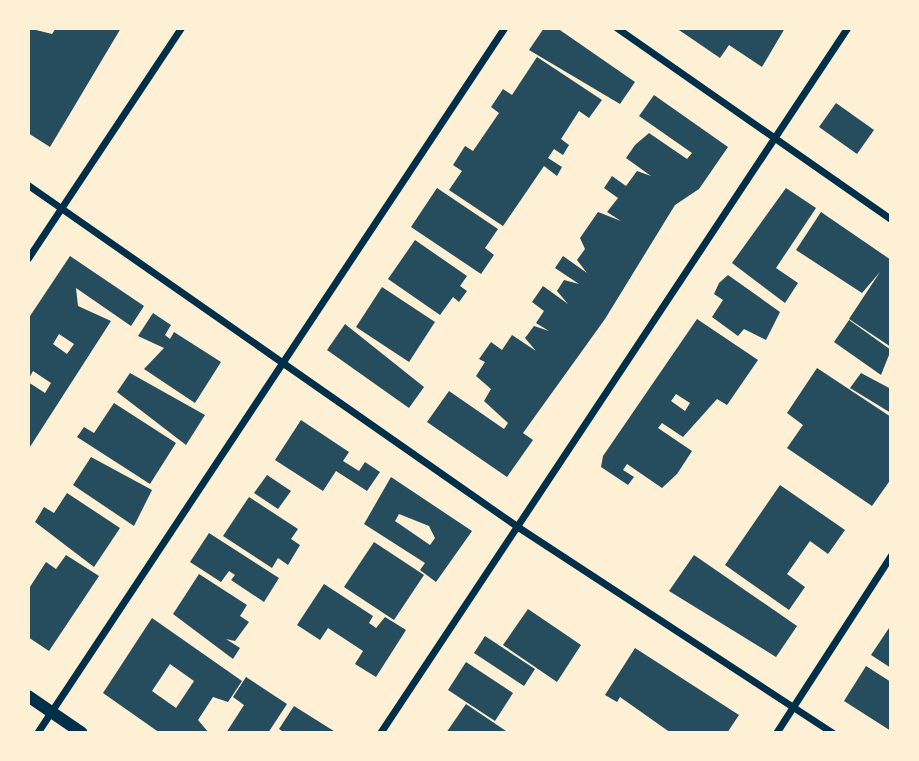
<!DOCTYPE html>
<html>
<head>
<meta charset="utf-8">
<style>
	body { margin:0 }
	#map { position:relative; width:919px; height:761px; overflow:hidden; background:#fdf0d5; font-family:"Sofia Sans Condensed",sans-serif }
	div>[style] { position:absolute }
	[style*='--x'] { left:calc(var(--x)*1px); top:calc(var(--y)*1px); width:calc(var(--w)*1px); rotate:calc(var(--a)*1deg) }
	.building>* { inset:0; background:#264d5e }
	.minor>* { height:7px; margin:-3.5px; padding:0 3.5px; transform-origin:3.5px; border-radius:3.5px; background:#003049 }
	.tertiary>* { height:12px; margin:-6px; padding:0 6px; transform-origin:6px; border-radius:6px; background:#003049 }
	span { translate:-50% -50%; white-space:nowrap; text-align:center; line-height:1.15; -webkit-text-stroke:5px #fdf0d5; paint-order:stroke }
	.frame { position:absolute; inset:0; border:30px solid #fdf0d5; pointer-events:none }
</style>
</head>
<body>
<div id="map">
	<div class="building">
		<div style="clip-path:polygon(28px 28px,52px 34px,56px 28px,121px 28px,50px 147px,28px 133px)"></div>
		<div style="clip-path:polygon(544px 28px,557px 28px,635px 82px,620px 104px,529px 50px)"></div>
		<div style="clip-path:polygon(676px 28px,785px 28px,762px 67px,729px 45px,720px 58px)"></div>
		<div style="clip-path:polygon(537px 57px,602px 100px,589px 118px,579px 111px,561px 139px,569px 145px,563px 155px,554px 149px,548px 158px,562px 167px,557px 176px,544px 166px,503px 226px,449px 190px,462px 171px,453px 165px,465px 146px,473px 151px,499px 113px,491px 107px,503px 89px,512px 95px)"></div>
		<div style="clip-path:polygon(654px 95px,728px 147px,699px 189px,675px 205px,605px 319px,523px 433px,533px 440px,507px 477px,427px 422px,449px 391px,504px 429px,508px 423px,484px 401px,491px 389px,476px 376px,485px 362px,479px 359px,491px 342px,502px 350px,512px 335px,536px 351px,525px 338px,534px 326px,549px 331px,536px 323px,544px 311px,532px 302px,543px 286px,568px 304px,557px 291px,564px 280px,579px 284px,555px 268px,563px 256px,587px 273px,577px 260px,585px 249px,580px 238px,598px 212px,621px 221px,607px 212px,618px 198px,604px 188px,612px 176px,626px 186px,637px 171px,651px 176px,626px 158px,635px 145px,649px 133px,687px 159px,692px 153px,639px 116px)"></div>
		<div style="clip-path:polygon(836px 103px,874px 130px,857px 154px,819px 127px)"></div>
		<div style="clip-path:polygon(437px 188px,498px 229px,485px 248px,494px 255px,481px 274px,411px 227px)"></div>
		<div style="clip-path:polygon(786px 188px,816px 208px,776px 268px,798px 283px,785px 303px,732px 263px)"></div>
		<div style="clip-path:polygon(821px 212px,891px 260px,891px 347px,849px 319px,880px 272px,862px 293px,796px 250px)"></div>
		<div style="clip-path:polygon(415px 240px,467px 276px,460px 286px,467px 291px,459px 302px,453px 297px,440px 315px,388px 279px)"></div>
		<div style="clip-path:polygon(evenodd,70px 256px,144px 306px,131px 326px,76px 288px,78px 306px,111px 321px,28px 450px,28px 382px,45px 393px,51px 383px,33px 371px,28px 380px,28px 319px,70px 256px,59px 334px,74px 344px,67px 354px,53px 344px,59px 334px)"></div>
		<div style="clip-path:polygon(728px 275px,780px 312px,766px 340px,744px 329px,738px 336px,712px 317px,723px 300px,714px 294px,719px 283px)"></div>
		<div style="clip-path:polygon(382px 287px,435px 322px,409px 362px,356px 327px)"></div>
		<div style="clip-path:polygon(153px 313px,171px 325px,165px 335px,170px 339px,174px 332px,221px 362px,195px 403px,144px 369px,164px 348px,138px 336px)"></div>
		<div style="clip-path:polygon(evenodd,697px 319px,758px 360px,727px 405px,717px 399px,683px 437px,662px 423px,658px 428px,692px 451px,677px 474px,662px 488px,627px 464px,623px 470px,634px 477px,628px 485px,601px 467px,603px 456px,697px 319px,676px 394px,690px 403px,685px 411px,671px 401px,676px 394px)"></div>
		<div style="clip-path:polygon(849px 320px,891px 350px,881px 375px,834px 342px)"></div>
		<div style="clip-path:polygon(345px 324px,424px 387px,409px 408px,327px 350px)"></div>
		<div style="clip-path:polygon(817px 368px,891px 417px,891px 479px,872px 506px,787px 448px,803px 425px,787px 413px)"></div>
		<div style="clip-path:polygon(130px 373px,205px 415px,186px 445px,117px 392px)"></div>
		<div style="clip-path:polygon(861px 373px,891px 389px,891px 413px,850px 388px)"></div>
		<div style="clip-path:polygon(114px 403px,176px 443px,150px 484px,77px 437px,84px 427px,94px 433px)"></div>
		<div style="clip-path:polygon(301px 420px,349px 452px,343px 461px,359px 471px,365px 462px,380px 472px,367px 491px,336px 471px,323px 491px,275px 460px)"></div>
		<div style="clip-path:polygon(91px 457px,152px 490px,134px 526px,73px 485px)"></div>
		<div style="clip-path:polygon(267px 475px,291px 491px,278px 509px,254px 493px)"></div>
		<div style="clip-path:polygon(evenodd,391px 477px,472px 531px,436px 582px,420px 570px,425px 563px,364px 524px,391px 477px,399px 514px,429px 526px,435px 538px,430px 545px,395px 521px,399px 514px)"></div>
		<div style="clip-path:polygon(780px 485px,845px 530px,828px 554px,810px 541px,787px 574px,805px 587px,789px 610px,725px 565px)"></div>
		<div style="clip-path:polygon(67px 493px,120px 528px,94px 567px,35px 522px,44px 507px,54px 513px)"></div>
		<div style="clip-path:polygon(249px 497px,298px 529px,291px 539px,300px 545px,288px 565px,278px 558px,272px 568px,223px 536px)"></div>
		<div style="clip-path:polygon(209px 533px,279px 578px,264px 602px,231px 580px,235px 575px,229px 571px,221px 582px,190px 562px)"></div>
		<div style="clip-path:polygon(374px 542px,424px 575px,394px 620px,344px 587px)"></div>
		<div style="clip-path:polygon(66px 555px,99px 576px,49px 651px,28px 637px,28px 590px,46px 562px,56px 569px)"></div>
		<div style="clip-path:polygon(694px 555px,797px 626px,776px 657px,669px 591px)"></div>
		<div style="clip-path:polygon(199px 574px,247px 605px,240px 616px,249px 622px,235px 641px,226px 639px,240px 648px,233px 659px,173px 614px)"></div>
		<div style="clip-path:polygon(324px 584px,373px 616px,369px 623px,376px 628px,385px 617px,406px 630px,376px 677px,355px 664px,363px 651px,328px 628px,320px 640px,297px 625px)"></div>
		<div style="clip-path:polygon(528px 609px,581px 645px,557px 682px,503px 645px)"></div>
		<div style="clip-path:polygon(evenodd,152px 618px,242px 681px,228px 702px,213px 697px,198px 720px,209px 733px,160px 733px,103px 693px,152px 618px,170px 664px,194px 681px,176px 708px,152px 691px,170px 664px)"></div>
		<div style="clip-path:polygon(891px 625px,891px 668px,871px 655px)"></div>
		<div style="clip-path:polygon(485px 636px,535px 669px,524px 686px,474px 653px)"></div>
		<div style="clip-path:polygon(635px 648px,739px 715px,727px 733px,671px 733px,620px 697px,617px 702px,605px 695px)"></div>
		<div style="clip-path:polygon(466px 662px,513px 693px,495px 721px,448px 690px)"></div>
		<div style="clip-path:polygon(866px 666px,891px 682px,891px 731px,844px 701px)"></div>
		<div style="clip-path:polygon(246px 677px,287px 704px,268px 733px,226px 733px,244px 705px,233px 697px)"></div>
		<div style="clip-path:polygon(466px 704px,509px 733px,446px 733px)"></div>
		<div style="clip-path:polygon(294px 706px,337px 733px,285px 733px,279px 729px)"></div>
	</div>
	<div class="minor">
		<div style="--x:617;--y:28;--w:334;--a:34.9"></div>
		<div style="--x:28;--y:185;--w:598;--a:34.91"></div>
		<div style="--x:518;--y:527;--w:376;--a:33.2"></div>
		<div style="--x:28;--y:258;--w:276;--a:-56.4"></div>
		<div style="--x:37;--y:733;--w:846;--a:-56.48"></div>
		<div style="--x:380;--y:733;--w:846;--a:-56.48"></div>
		<div style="--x:776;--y:733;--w:212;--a:-57.1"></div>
	</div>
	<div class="tertiary">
		<div style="--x:28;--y:696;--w:65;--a:34.4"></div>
	</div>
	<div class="frame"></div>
</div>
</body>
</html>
